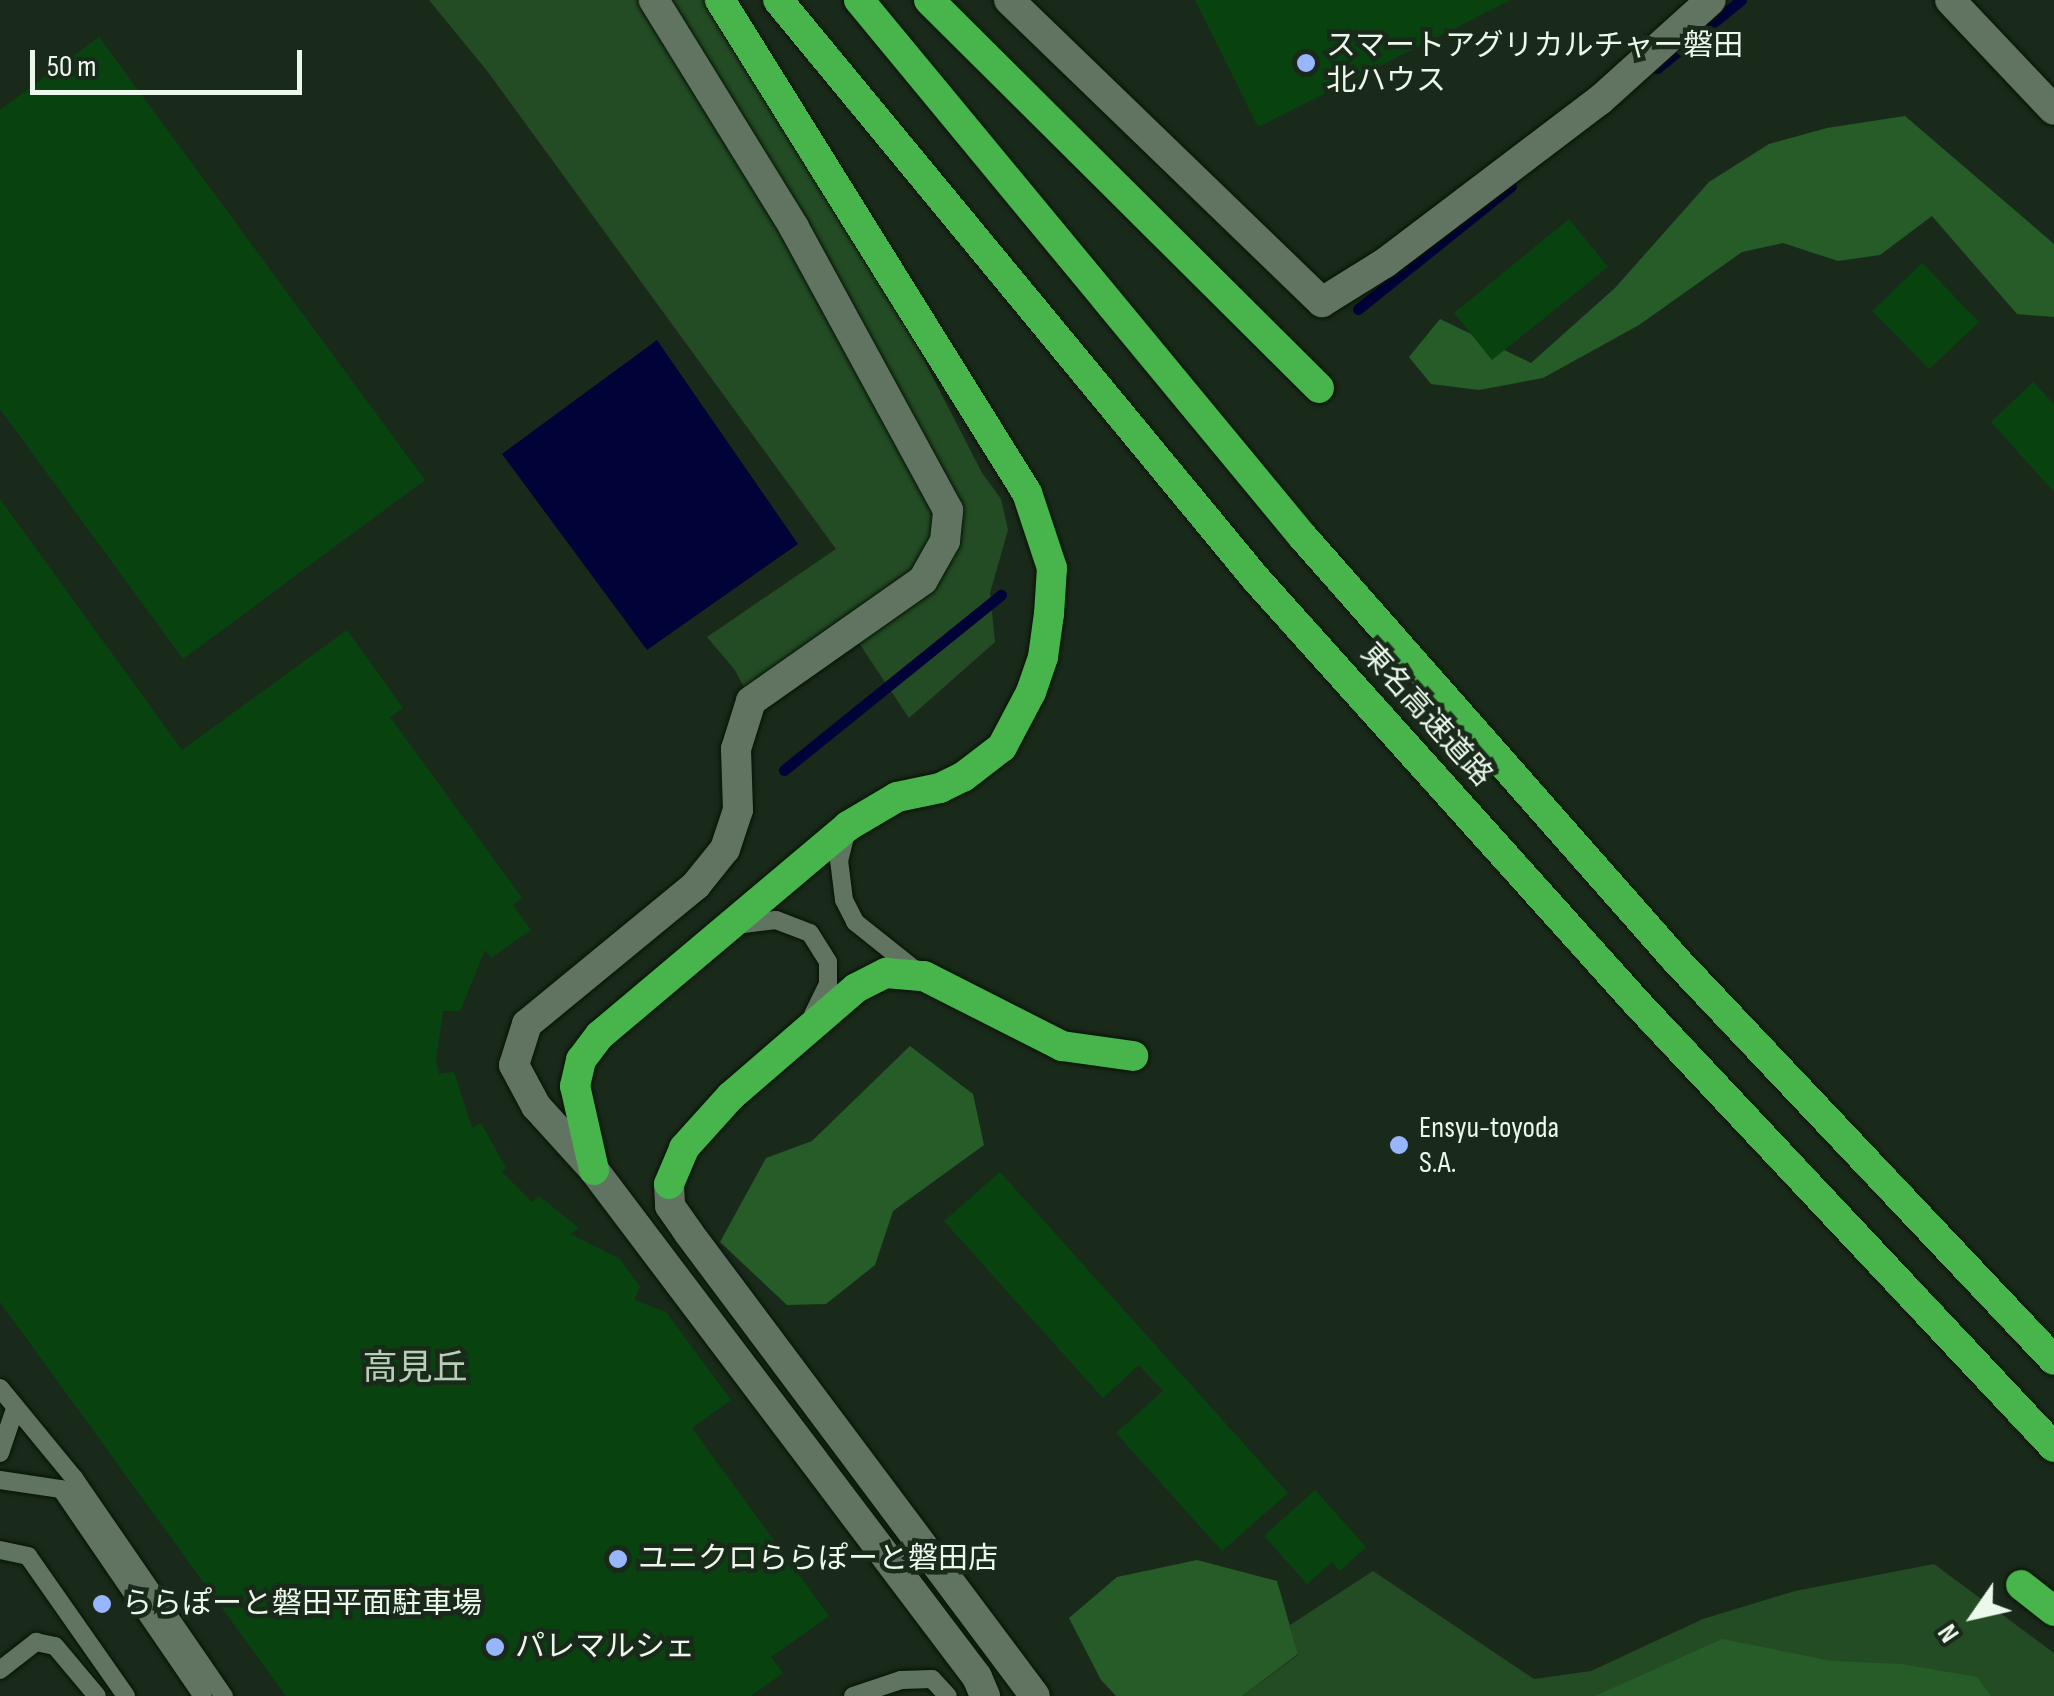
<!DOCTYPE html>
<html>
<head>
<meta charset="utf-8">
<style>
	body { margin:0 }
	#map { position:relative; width:2054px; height:1696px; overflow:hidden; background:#1a2a1a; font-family:"Sofia Sans Condensed","Noto Sans JP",sans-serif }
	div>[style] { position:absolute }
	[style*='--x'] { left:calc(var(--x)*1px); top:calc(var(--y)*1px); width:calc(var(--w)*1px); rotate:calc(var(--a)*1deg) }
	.green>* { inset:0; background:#234c24 }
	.forest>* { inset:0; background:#265c28 }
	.water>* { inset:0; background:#010237 }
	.stream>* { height:11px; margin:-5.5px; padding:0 5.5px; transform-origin:5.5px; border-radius:5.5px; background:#010237 }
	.building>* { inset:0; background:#08430f }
	.roads { filter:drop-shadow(0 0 2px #051305) drop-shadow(0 0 2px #051305) }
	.lane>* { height:18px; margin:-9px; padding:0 9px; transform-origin:9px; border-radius:9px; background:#617461 }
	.street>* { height:30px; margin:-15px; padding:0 15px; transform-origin:15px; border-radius:15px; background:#617461 }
	.secondary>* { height:30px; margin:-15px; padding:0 15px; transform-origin:15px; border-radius:15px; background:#617461 }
	.highway>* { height:30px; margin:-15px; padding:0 15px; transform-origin:15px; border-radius:15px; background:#47b44c }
	.dots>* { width:28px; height:28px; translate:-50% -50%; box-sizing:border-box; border:5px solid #1a2a1a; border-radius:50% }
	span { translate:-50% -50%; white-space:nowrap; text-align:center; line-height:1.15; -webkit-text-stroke:9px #1a2a1a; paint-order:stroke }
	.poi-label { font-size:30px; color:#edf8ed }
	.left { translate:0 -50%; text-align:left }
	.street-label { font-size:30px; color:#edf8ed }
	.quarter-label { font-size:35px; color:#b9ceb8 }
	.north { position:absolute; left:1924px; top:1566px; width:100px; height:100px; -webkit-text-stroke:8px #1a2a1a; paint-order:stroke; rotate:236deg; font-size:28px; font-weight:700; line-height:40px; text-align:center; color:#edf8ed }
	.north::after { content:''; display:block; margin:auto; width:35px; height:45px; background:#edf8ed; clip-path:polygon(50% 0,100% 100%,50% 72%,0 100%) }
	.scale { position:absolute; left:30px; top:50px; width:272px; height:45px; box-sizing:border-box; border:5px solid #edf8ed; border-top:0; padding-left:12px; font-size:30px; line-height:35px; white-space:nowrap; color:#edf8ed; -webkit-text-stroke:8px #1a2a1a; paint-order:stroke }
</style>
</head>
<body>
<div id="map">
	<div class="green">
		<div style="clip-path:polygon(429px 0,709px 0,831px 179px,982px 473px,1001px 499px,1008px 530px,990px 593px,995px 642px,909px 718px,851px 631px,751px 701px,735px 670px,707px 637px,836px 549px,488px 72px)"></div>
		<div style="clip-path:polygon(1934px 1564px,2054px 1653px,2054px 1696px,1242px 1696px,1298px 1655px,1290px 1625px,1373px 1571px,1534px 1679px,1591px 1671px,1703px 1619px,1795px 1591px)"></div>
	</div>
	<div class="forest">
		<div style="clip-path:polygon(1905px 116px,2054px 244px,2054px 317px,2017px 314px,1932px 216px,1880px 255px,1838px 261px,1783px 243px,1742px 252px,1639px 325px,1543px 378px,1479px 390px,1431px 384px,1409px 357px,1440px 319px,1531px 363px,1615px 288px,1709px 182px,1769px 144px,1827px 128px)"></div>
		<div style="clip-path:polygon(910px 1046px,973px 1094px,984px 1145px,893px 1211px,875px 1265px,826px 1304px,787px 1305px,720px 1242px,766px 1158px,812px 1141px)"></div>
		<div style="clip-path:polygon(1197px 1560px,1277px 1581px,1298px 1654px,1242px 1696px,1116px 1696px,1101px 1680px,1069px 1618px,1117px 1577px)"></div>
		<div style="clip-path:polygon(1722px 1639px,1832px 1661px,1902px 1664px,1977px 1677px,1991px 1696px,1595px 1696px)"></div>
	</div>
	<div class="water">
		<div style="clip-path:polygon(657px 340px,798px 544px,647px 650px,502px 454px)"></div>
	</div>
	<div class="stream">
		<div style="--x:1657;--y:68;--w:108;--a:-39"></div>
		<div style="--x:1358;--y:309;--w:196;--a:-38.8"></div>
		<div style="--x:784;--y:770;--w:279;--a:-38.9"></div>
	</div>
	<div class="building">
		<div style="clip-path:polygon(1195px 0,1511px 0,1258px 127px)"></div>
		<div style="clip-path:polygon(99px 37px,425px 480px,183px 659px,0 409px,0 110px)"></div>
		<div style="clip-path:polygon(1569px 219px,1608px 267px,1492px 360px,1454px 313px)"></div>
		<div style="clip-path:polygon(1922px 263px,1979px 322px,1929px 369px,1872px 311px)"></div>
		<div style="clip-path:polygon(2033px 382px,2054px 404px,2054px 492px,1991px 422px)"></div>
		<div style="clip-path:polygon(0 499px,182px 750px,347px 630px,403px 708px,390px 717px,522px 898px,513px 905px,531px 930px,491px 958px,485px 950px,460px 1011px,443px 1011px,436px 1061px,439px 1074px,454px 1072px,472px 1128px,481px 1123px,506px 1168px,501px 1171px,532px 1202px,539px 1196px,579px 1228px,570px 1234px,620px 1259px,640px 1287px,634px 1300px,666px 1312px,731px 1400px,692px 1428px,829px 1616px,771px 1657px,783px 1673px,751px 1696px,286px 1696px,0 1302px)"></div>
		<div style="clip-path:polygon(1000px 1172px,1288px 1493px,1222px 1551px,1116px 1433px,1163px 1391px,1139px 1365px,1103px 1398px,944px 1221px)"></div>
		<div style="clip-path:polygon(1315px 1490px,1366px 1547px,1340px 1571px,1332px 1562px,1307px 1584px,1264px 1536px)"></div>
	</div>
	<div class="roads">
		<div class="lane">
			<div style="--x:847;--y:829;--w:32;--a:104"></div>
			<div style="--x:839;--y:860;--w:40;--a:82.9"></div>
			<div style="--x:844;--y:900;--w:25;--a:63"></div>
			<div style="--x:855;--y:922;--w:82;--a:38.6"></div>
			<div style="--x:735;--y:925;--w:41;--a:-7"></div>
			<div style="--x:776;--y:920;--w:36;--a:21"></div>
			<div style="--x:810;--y:933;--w:34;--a:58"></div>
			<div style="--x:828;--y:962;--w:22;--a:90"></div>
			<div style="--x:828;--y:984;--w:34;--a:116"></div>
			<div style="--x:0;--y:1388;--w:117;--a:50.6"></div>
			<div style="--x:74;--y:1478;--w:265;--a:55.5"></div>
			<div style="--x:0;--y:1453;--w:46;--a:-71.2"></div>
			<div style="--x:0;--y:1480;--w:62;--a:8.4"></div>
			<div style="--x:61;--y:1489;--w:251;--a:55.6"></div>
			<div style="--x:0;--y:1550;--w:29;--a:12"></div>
			<div style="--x:28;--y:1556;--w:171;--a:55"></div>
			<div style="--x:0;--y:1670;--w:46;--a:-37.9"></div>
			<div style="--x:36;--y:1642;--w:19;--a:12"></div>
			<div style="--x:55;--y:1646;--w:65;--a:50"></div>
			<div style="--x:853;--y:1696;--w:51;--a:-18.4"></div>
			<div style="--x:901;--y:1680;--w:31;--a:-2"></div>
			<div style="--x:932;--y:1679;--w:23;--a:47"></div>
		</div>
		<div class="street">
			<div style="--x:1009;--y:0;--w:435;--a:44"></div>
			<div style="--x:1322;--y:302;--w:74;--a:-31.8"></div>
			<div style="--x:1385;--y:263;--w:270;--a:-37.2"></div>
			<div style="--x:1600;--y:100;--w:149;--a:-42"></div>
			<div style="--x:527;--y:1024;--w:219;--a:-39.4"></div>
			<div style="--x:696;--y:885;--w:46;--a:-51.1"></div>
			<div style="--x:725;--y:849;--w:41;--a:-71.6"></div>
			<div style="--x:738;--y:810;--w:61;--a:-91.9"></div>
			<div style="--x:736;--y:749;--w:50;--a:-72.6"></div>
			<div style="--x:751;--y:701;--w:210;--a:-35.1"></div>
			<div style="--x:923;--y:580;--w:45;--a:-60.6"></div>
			<div style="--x:945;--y:541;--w:31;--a:-84"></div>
			<div style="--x:948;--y:510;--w:322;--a:-118.6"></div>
			<div style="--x:794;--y:227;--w:267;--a:-121.7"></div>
		</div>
		<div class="secondary">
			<div style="--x:1950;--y:0;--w:151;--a:46.6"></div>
			<div style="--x:527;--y:1024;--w:43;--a:107.6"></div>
			<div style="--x:514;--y:1065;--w:47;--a:61.8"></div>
			<div style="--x:536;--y:1106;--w:86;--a:47.8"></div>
			<div style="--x:594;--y:1170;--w:635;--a:52.93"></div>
			<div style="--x:977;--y:1677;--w:21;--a:67"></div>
			<div style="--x:669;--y:1184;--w:22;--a:87"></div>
			<div style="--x:670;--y:1206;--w:32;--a:55"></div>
			<div style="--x:688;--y:1232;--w:579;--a:53.21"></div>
		</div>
		<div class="highway">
			<div style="--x:778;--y:0;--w:751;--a:50.46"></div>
			<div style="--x:1256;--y:579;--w:570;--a:48.06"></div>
			<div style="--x:1637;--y:1003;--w:609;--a:46.8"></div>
			<div style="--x:859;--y:0;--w:697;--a:50.42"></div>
			<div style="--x:1303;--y:537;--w:564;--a:48.59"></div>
			<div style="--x:1676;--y:960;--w:550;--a:46.62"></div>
			<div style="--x:929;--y:0;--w:550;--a:44.85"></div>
			<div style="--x:594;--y:1170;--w:86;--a:-102.7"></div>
			<div style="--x:575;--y:1086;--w:27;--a:-77"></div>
			<div style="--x:581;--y:1060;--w:31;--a:-53"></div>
			<div style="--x:600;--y:1035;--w:324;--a:-40.1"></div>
			<div style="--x:848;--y:826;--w:57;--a:-30.6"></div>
			<div style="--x:897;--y:797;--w:44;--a:-11.8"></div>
			<div style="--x:940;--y:788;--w:25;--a:-26"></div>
			<div style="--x:963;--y:777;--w:49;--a:-37.6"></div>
			<div style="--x:1002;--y:747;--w:62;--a:-62.2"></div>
			<div style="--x:1031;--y:692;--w:37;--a:-71"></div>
			<div style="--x:1043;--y:657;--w:43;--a:-82.1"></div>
			<div style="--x:1049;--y:614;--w:46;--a:-86.3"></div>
			<div style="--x:1052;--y:568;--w:79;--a:-108.4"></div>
			<div style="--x:1027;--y:493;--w:581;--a:-121.91"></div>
			<div style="--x:669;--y:1184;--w:39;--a:-67"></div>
			<div style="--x:684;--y:1148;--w:70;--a:-47.9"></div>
			<div style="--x:731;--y:1096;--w:165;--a:-40.8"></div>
			<div style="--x:856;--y:988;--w:34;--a:-27"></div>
			<div style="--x:886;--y:973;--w:38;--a:5"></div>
			<div style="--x:924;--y:976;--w:155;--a:26.9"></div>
			<div style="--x:1062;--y:1046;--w:72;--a:8"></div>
			<div style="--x:2021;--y:1585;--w:42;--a:38.2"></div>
		</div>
	</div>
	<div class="dots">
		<div style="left:1306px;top:63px;background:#97b6fd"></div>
		<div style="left:1399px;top:1145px;background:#97b6fd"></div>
		<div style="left:618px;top:1559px;background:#97b6fd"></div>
		<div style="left:102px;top:1604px;background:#97b6fd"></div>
		<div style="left:495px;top:1647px;background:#97b6fd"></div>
	</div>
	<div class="poi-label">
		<span class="left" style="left:1326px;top:63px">スマートアグリカルチャー磐田<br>北ハウス</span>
		<span class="left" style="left:1419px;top:1145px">Ensyu-toyoda<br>S.A.</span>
		<span class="left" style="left:638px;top:1559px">ユニクロららぽーと磐田店</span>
		<span class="left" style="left:122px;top:1604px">ららぽーと磐田平面駐車場</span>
		<span class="left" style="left:515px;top:1647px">パレマルシェ</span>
	</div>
	<div class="street-label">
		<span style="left:1426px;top:715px;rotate:48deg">東名高速道路</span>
	</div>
	<div class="quarter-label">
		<span style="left:415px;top:1369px">高見丘</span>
	</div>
	<div class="north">N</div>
	<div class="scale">50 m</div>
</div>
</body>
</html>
